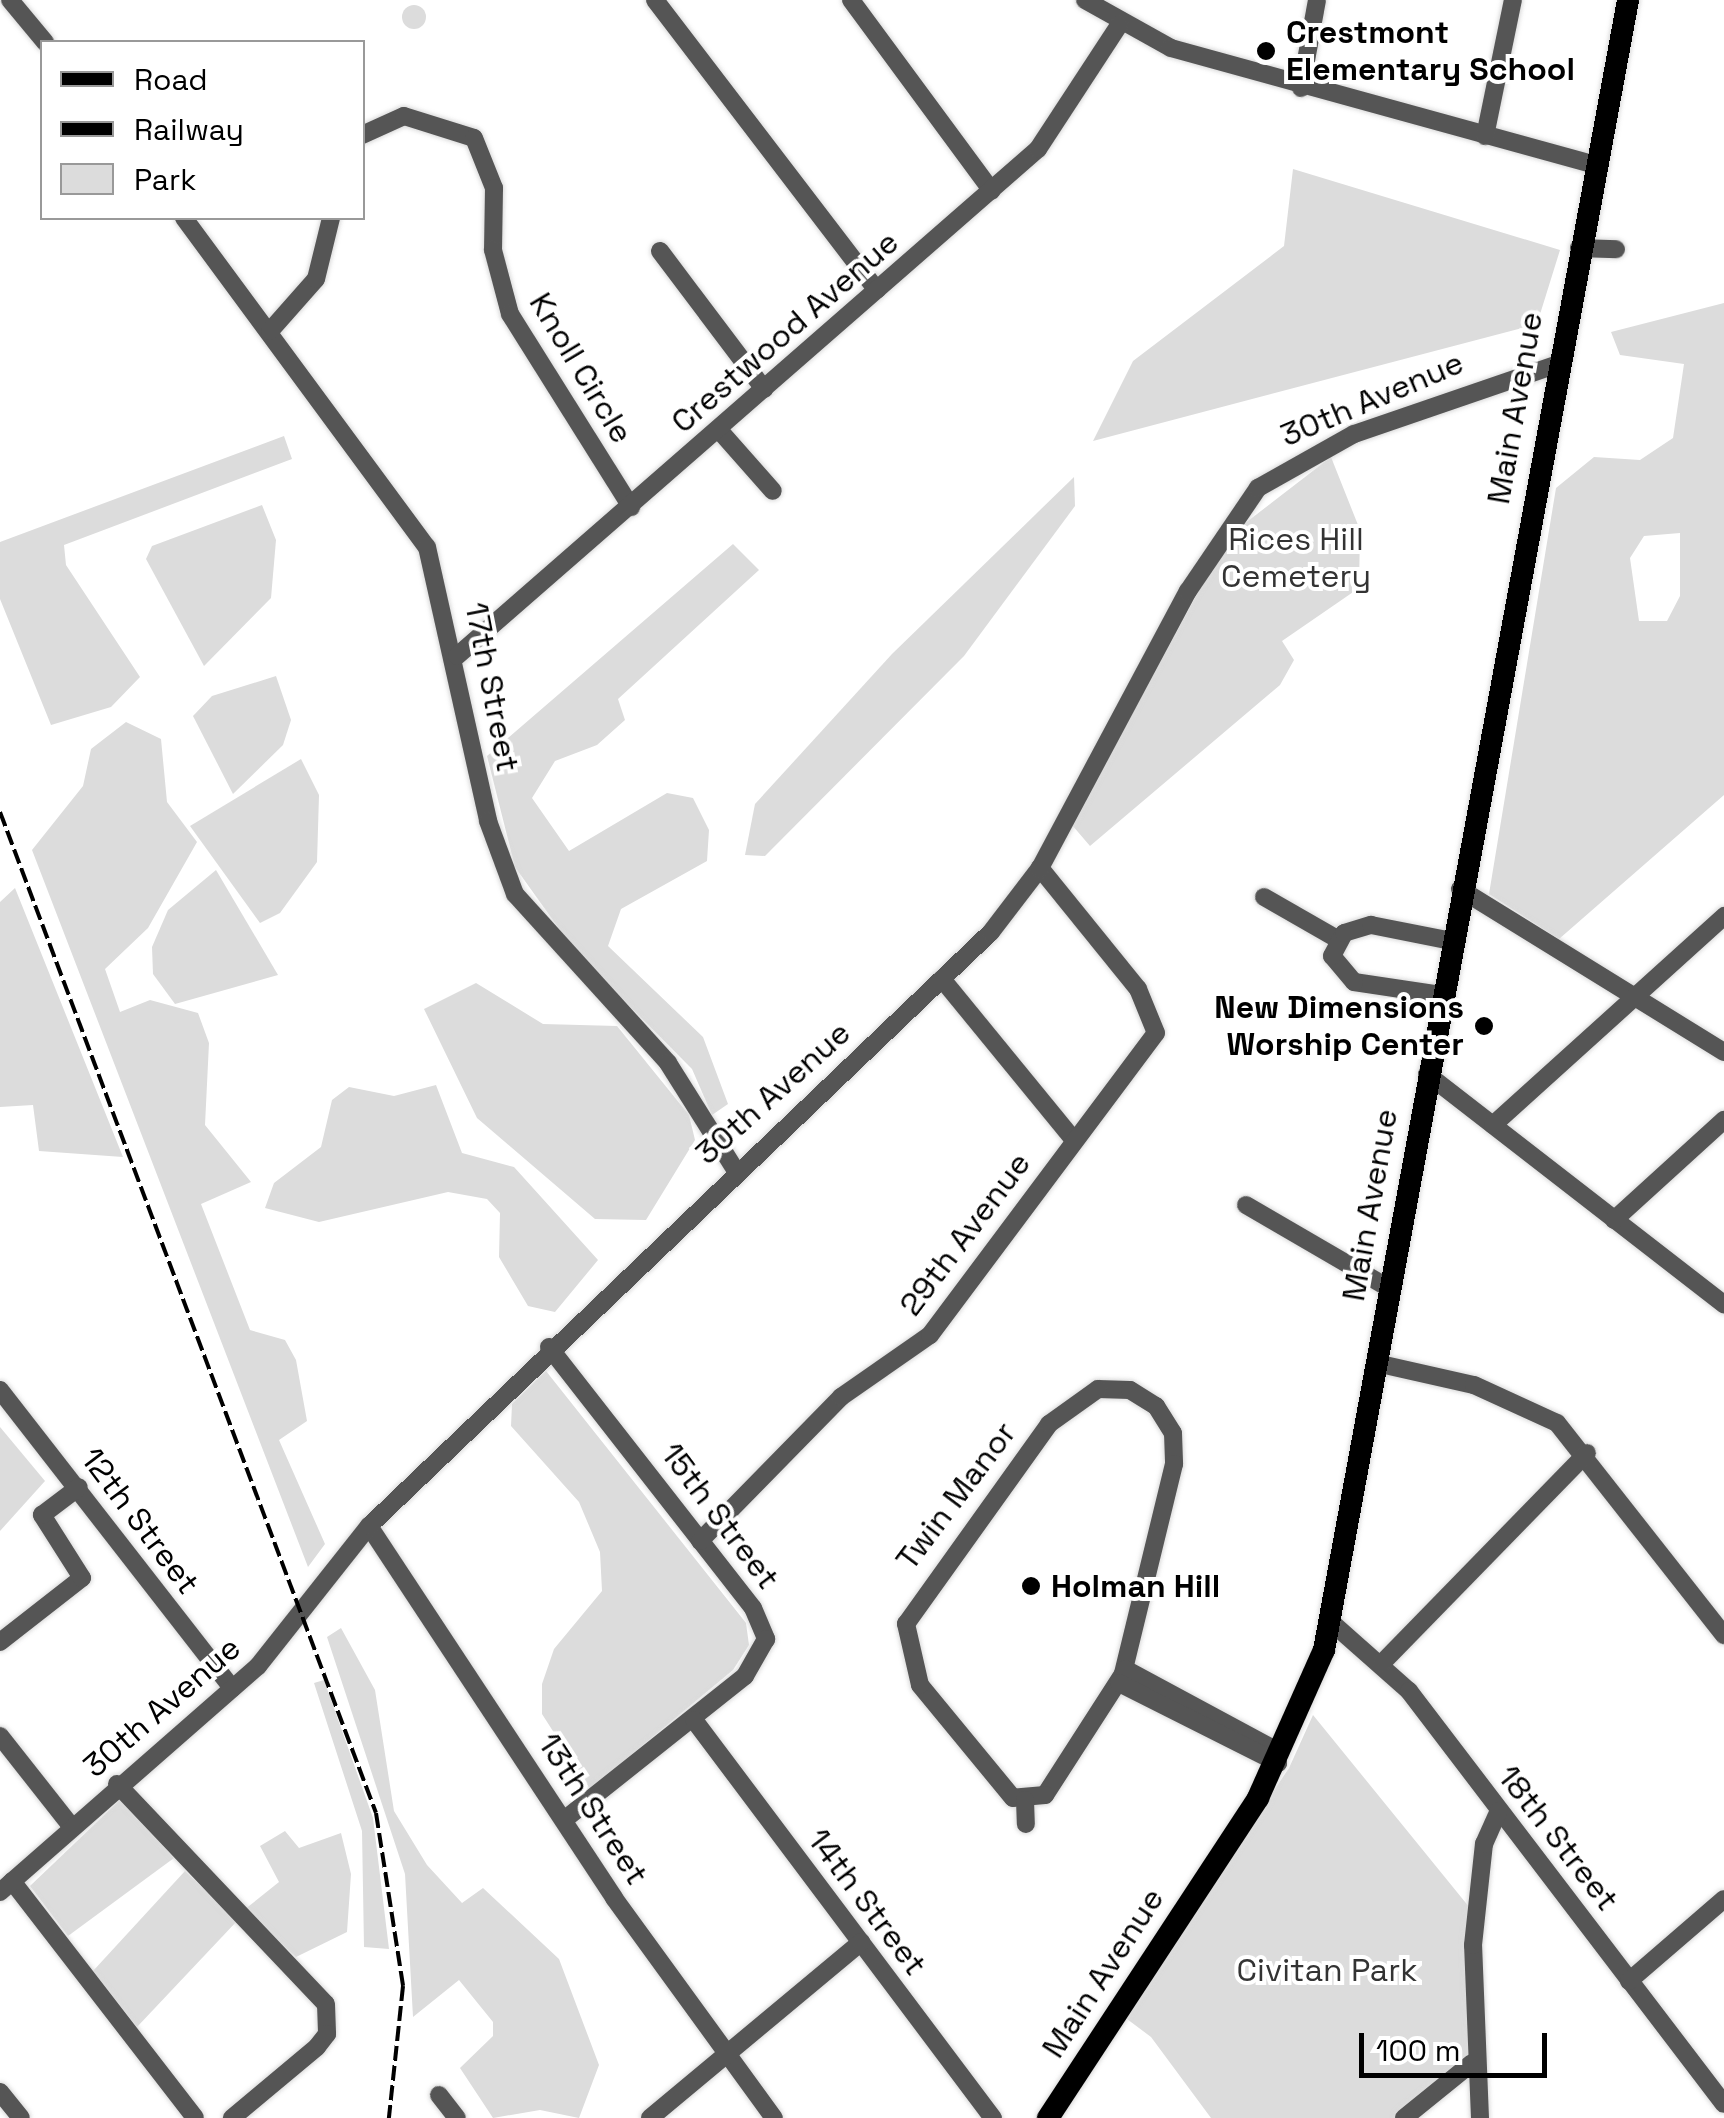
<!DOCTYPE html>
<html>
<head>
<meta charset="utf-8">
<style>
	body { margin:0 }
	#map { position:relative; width:1724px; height:2118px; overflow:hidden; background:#fff; font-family:"Space Grotesk",sans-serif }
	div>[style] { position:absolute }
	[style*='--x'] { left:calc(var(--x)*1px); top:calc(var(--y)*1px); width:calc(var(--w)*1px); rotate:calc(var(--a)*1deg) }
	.green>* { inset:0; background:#dcdcdc }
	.round { border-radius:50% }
	.roads { filter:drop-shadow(0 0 2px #dbdbdb) drop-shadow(0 0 2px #dbdbdb) }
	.minor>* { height:18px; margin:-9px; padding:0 9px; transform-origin:9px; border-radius:9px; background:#555 }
	.major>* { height:22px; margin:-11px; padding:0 11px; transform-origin:11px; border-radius:11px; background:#000 }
	.rail>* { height:4px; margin-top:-2px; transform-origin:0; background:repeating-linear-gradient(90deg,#000 0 15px,transparent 0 20px) }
	.dots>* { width:28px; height:28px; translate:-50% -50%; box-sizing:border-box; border:5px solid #fff; border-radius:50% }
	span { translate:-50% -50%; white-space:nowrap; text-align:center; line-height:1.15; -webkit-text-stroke:8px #fff; paint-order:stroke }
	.poi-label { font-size:32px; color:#000; font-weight:700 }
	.left { translate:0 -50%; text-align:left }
	.right { translate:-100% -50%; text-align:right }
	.street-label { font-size:32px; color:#000 }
	.park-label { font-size:32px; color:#333 }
	.legend { position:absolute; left:40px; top:40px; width:325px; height:180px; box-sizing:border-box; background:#fff; border:2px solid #999; margin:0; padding:12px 18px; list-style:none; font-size:30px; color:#000 }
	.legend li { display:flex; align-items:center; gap:20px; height:50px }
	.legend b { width:50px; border:2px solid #999 }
	.scale { position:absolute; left:1359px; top:2033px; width:188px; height:45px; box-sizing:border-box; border:5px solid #000; border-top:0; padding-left:12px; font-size:30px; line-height:35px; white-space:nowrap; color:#000; -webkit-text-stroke:8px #fff; paint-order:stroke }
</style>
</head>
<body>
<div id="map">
	<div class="green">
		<div class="round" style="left:402px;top:5px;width:24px;height:24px"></div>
		<div style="clip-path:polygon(1293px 169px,1560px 250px,1537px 324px,1093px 441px,1133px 361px,1284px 246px)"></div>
		<div style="clip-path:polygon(evenodd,1724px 303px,1724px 795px,1559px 939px,1489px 894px,1556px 488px,1594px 457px,1640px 460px,1673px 438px,1684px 364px,1620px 355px,1611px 332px,1724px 303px,1680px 533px,1680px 596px,1667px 621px,1639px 621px,1630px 558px,1644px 536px,1680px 533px)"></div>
		<div style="clip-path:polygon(284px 436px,292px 459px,64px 545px,66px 565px,140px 677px,111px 707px,51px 725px,0 599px,0 542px)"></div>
		<div style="clip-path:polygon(1331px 457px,1360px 530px,1359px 588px,1282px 641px,1294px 660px,1280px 685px,1090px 846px,1072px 825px,1207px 576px,1235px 531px)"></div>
		<div style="clip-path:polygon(1074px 477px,1075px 506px,964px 656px,765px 856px,745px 855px,755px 804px,892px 654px)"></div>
		<div style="clip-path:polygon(262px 505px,276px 540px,271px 598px,204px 666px,146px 559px,152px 546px)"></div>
		<div style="clip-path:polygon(733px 544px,759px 570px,618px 699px,625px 720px,597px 745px,555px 761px,532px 798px,569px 851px,667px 793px,693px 798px,709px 830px,707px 861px,621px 909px,608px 946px,703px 1037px,728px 1104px,712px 1115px,692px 1069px,575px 951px,515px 867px,487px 756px)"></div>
		<div style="clip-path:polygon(276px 676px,291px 720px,283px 745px,233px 794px,193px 716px,212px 696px)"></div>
		<div style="clip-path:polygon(126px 722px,161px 739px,167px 802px,197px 842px,148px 928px,105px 969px,120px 1012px,150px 1000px,198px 1013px,209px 1043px,205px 1125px,251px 1182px,201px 1204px,250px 1330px,285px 1340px,296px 1360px,307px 1421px,279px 1440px,325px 1544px,308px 1567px,32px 850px,83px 786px,91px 749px)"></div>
		<div style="clip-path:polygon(301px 759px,319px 795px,317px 862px,280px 913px,260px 923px,190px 826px)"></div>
		<div style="clip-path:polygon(216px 870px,278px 975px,175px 1004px,153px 974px,152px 947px,168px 910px)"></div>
		<div style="clip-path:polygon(15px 888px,123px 1157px,39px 1151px,33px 1105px,0 1107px,0 902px)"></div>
		<div style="clip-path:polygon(476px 983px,543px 1024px,617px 1026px,689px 1115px,695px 1140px,646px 1220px,595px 1219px,477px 1118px,424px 1009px)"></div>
		<div style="clip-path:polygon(436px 1085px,462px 1153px,514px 1167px,598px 1260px,555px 1312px,528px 1306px,499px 1257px,500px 1213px,487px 1199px,448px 1192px,319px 1222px,265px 1208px,274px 1183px,321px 1147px,332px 1100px,349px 1087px,394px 1096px)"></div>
		<div style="clip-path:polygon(546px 1371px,746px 1623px,749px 1645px,733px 1670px,590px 1789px,542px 1714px,542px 1684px,554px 1649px,602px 1591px,600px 1552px,579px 1502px,511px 1426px,512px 1404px)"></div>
		<div style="clip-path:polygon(0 1427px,45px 1481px,0 1531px)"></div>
		<div style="clip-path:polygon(341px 1628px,375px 1690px,394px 1811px,427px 1865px,462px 1903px,483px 1888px,559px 1959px,599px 2065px,579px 2118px,540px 2110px,493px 2118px,460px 2068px,493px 2036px,493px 2022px,459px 1980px,413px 2017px,405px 1874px,327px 1637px)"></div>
		<div style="clip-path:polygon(324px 1680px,373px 1818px,389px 1949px,364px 1947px,362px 1831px,314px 1683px)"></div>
		<div style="clip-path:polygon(1313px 1715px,1474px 1913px,1469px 2059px,1395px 2118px,1211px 2118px,1151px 2037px,1123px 2016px,1289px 1768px)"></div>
		<div style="clip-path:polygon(121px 1799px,174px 1858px,68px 1936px,30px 1886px)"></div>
		<div style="clip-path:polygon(285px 1831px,299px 1848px,341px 1833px,351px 1874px,347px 1932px,296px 1957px,244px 1910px,279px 1882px,260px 1846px)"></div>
		<div style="clip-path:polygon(185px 1871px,237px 1921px,137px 2027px,93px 1971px)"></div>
	</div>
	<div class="roads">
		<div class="minor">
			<div style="--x:10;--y:0;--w:55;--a:50.2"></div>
			<div style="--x:655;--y:0;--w:365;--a:52.6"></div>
			<div style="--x:851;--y:0;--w:237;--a:53.6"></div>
			<div style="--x:1085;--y:0;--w:98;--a:29.2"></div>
			<div style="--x:1171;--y:48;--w:440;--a:15.4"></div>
			<div style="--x:1301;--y:88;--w:89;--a:-79.7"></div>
			<div style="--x:362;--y:135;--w:46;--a:-24.3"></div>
			<div style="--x:404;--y:116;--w:73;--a:17.4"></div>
			<div style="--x:474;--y:138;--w:54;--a:68.2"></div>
			<div style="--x:494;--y:188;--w:62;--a:90.9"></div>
			<div style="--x:493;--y:250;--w:66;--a:75.1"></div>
			<div style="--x:510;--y:314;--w:228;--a:57.9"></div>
			<div style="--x:1485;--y:136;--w:139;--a:-78.4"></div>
			<div style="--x:184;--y:218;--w:409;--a:53.6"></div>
			<div style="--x:427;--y:547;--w:281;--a:77.4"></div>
			<div style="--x:488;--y:821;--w:78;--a:69.7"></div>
			<div style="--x:515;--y:894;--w:228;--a:47.8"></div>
			<div style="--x:668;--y:1063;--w:124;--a:57.8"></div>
			<div style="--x:1579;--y:248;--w:37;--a:2"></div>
			<div style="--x:660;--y:251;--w:173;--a:53"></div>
			<div style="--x:270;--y:331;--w:69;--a:-48.5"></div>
			<div style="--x:316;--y:279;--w:63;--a:-76.2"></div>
			<div style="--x:719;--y:430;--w:81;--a:48.5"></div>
			<div style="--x:457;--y:656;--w:771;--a:-41.11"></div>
			<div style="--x:1038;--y:149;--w:148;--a:-56.8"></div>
			<div style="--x:1460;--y:889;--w:310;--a:31.7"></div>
			<div style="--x:1264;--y:897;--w:86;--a:29.8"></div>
			<div style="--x:942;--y:979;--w:208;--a:50.7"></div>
			<div style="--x:1441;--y:995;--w:88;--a:-171.5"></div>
			<div style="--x:1354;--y:982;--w:34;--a:-130"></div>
			<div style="--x:1332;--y:956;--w:26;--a:-62"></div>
			<div style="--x:1344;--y:933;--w:28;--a:-17"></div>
			<div style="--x:1371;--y:925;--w:83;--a:11.2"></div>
			<div style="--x:1427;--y:1074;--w:376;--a:37.8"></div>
			<div style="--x:1493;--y:1125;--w:312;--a:-42.1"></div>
			<div style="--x:1246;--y:1205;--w:163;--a:30.2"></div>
			<div style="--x:1614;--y:1220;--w:149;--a:-42.3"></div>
			<div style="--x:549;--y:1347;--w:331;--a:52"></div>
			<div style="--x:753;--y:1608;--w:34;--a:67"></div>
			<div style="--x:766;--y:1639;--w:43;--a:119.6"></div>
			<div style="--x:745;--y:1676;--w:231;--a:141.5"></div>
			<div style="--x:1376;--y:1363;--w:100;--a:12.7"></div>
			<div style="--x:1474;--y:1385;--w:91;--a:24.6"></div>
			<div style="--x:1557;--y:1423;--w:270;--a:51.8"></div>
			<div style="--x:1098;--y:1389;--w:32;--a:2"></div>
			<div style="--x:1130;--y:1390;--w:31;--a:32"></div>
			<div style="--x:1156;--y:1406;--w:32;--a:58"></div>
			<div style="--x:1173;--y:1433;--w:31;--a:88"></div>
			<div style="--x:1174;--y:1464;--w:216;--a:103.7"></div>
			<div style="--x:1123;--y:1674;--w:144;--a:122.8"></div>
			<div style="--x:1045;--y:1795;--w:32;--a:175"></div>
			<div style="--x:1013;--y:1798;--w:146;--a:-129.5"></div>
			<div style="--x:920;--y:1685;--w:63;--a:-102.9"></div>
			<div style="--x:906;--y:1624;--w:246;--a:-54.4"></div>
			<div style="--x:1049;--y:1424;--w:60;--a:-35.5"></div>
			<div style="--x:0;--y:1390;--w:378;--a:52.1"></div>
			<div style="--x:369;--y:1526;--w:445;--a:56.6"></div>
			<div style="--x:614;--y:1898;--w:272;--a:54"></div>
			<div style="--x:700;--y:1541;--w:202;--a:-45.6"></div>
			<div style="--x:841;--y:1397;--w:108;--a:-34.9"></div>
			<div style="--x:930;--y:1335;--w:377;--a:-53.2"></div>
			<div style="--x:1156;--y:1033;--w:48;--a:-112.2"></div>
			<div style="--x:1138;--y:989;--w:156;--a:-129"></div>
			<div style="--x:1331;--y:1622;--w:104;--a:41.5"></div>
			<div style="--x:1409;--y:1691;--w:519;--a:52.67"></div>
			<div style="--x:0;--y:1642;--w:104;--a:-38"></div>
			<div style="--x:82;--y:1578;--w:75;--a:-122.4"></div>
			<div style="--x:42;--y:1515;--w:46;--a:-37.1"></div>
			<div style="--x:1383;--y:1662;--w:292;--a:-45.7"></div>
			<div style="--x:1125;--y:1669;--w:165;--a:28.3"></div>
			<div style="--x:1270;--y:1747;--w:18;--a:63"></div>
			<div style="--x:1119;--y:1683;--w:178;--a:26.7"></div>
			<div style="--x:694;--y:1720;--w:498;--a:53.1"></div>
			<div style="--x:0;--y:1736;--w:115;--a:51.7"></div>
			<div style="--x:117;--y:1784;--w:303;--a:46.5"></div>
			<div style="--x:326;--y:2004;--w:30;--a:88"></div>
			<div style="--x:327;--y:2034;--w:16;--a:128"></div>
			<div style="--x:317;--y:2047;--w:111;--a:140.1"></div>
			<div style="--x:1025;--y:1800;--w:24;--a:88"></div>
			<div style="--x:12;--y:1881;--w:299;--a:52.3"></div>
			<div style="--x:0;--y:1892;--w:343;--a:-41.2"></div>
			<div style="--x:258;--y:1666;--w:179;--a:-51.6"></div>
			<div style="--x:369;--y:1526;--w:860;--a:-43.68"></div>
			<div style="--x:991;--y:932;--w:81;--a:-52.6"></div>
			<div style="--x:1040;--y:868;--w:314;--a:-61.9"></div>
			<div style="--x:1188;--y:591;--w:125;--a:-55.8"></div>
			<div style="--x:1258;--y:488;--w:110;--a:-29.4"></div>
			<div style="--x:1354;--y:434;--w:213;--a:-18.9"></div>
			<div style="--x:1629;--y:1981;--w:125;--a:-40.8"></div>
			<div style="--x:0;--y:2092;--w:33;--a:51"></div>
			<div style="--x:439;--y:2095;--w:29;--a:52"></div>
			<div style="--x:650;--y:2118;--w:275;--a:-39.8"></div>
			<div style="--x:1404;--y:2118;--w:87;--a:-39"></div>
			<div style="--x:1480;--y:2118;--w:173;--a:-92.3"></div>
			<div style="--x:1473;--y:1945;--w:102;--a:-83.8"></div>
			<div style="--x:1484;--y:1844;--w:36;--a:-66"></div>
		</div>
		<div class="major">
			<div style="--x:1048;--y:2118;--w:383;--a:-56.7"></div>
			<div style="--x:1258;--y:1798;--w:162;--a:-66"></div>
			<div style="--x:1324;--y:1650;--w:1678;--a:-79.56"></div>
		</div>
	</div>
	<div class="rail">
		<div style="--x:0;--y:812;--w:1069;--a:69.41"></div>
		<div style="--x:376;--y:1813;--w:175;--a:81.1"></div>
		<div style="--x:403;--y:1986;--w:133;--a:96.1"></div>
	</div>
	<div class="dots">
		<div style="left:1266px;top:51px;background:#000"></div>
		<div style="left:1484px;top:1026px;background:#000"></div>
		<div style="left:1031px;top:1586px;background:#000"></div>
	</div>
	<div class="poi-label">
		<span class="left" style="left:1286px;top:51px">Crestmont<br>Elementary School</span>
		<span class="right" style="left:1464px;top:1026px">New Dimensions<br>Worship Center</span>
		<span class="left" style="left:1051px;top:1586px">Holman Hill</span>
	</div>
	<div class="street-label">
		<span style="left:785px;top:332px;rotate:-41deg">Crestwood Avenue</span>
		<span style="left:581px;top:368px;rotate:59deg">Knoll Circle</span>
		<span style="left:1372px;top:399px;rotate:-23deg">30th Avenue</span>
		<span style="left:1515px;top:408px;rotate:-80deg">Main Avenue</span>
		<span style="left:492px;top:687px;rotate:79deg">17th Street</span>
		<span style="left:773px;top:1093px;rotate:-42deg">30th Avenue</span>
		<span style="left:1370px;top:1205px;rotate:-80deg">Main Avenue</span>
		<span style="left:965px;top:1234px;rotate:-53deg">29th Avenue</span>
		<span style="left:956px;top:1496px;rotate:-53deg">Twin Manor</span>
		<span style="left:720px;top:1516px;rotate:53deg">15th Street</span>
		<span style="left:140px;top:1521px;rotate:53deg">12th Street</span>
		<span style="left:162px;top:1707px;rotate:-41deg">30th Avenue</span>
		<span style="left:593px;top:1809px;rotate:57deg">13th Street</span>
		<span style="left:1558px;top:1838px;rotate:52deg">18th Street</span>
		<span style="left:867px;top:1902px;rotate:53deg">14th Street</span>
		<span style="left:1103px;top:1973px;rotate:-57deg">Main Avenue</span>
	</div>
	<div class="park-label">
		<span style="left:1296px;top:558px">Rices Hill<br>Cemetery</span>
		<span style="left:1327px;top:1970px">Civitan Park</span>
	</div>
	<ul class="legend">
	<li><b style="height:12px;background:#000"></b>Road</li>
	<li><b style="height:12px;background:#000"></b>Railway</li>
	<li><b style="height:28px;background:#dcdcdc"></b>Park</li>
	</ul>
	<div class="scale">100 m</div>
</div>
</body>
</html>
